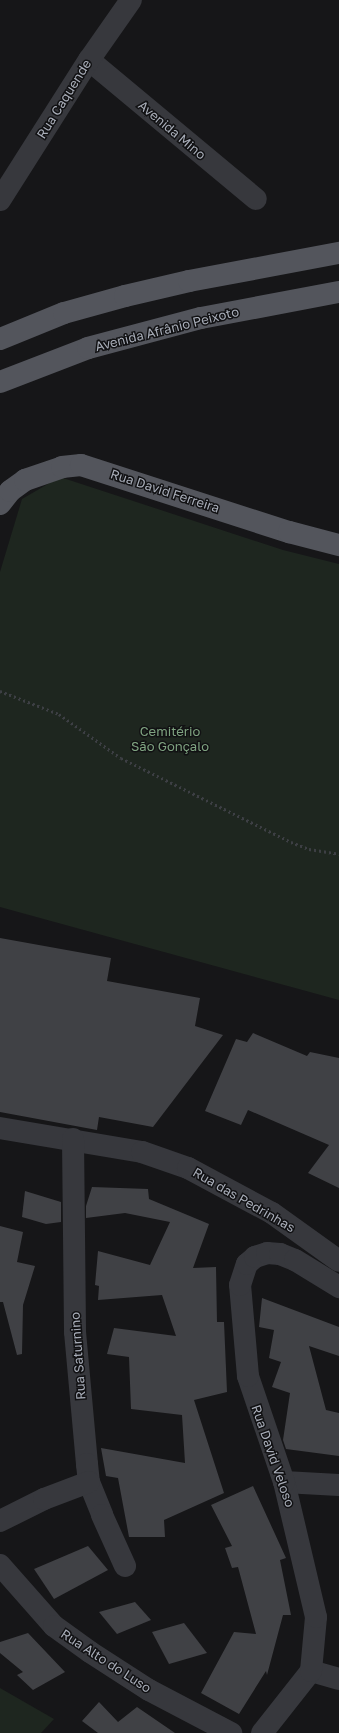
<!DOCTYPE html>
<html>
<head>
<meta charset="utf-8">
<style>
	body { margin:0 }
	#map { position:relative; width:339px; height:1733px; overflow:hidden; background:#161618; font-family:"Golos Text",sans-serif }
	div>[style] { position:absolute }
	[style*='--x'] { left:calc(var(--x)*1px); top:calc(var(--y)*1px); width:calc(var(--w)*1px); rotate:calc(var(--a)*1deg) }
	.green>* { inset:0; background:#1e261f }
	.building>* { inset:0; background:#404145 }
	.path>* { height:2.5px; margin-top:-1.25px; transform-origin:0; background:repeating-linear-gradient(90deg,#3d3f44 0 2px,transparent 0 5px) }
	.minor>* { height:22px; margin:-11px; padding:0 11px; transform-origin:11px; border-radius:11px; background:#37383d }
	.major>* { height:22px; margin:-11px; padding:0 11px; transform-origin:11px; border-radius:11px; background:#53555c }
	span { translate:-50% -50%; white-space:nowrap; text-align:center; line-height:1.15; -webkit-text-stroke:3px #111113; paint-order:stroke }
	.street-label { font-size:13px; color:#a8adb8 }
	.park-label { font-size:13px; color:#7fa381 }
</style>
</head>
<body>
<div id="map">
	<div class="green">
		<div style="clip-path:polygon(60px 477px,283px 550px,339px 564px,339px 1000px,0 907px,0 572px,22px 499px)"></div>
		<div style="clip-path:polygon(0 1688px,54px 1719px,41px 1733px,0 1733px)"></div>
	</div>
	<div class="building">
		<div style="clip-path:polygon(0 938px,111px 958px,107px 981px,200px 998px,195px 1026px,223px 1035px,153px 1127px,99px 1117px,97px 1130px,0 1112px)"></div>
		<div style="clip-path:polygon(253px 1033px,307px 1056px,310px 1052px,339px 1058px,339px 1188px,308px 1173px,329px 1145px,248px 1110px,241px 1125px,205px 1111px,236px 1039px,247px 1042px)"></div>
		<div style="clip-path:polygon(92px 1187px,148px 1189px,149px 1199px,209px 1224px,193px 1268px,216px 1267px,217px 1322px,224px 1322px,227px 1392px,194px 1400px,224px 1493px,164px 1520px,165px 1537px,129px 1537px,118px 1478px,106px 1476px,101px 1448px,185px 1463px,182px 1415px,131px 1409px,129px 1357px,107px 1354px,114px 1328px,176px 1336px,162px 1295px,98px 1300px,99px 1286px,95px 1285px,98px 1251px,150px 1265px,170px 1222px,125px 1213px,86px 1218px,86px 1206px)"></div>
		<div style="clip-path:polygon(25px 1191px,61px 1202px,61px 1222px,46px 1224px,22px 1217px)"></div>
		<div style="clip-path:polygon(0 1226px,23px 1232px,17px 1262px,35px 1266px,23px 1305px,22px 1354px,17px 1355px,3px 1302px,0 1302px)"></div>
		<div style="clip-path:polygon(262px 1298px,339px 1327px,339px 1356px,309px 1346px,326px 1410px,339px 1413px,339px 1456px,286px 1449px,283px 1440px,290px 1393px,272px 1387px,281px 1362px,269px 1358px,274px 1330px,259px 1327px)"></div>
		<div style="clip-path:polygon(253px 1486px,286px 1558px,280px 1560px,291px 1615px,283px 1615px,267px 1675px,266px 1671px,239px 1714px,201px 1693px,234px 1632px,256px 1634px,238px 1567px,232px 1568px,225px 1548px,232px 1546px,211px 1505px)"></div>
		<div style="clip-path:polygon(88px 1546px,108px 1570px,54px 1599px,34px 1569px)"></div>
		<div style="clip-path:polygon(135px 1602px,151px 1620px,117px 1634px,99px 1612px)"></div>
		<div style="clip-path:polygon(184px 1623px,207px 1653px,169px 1664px,152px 1632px)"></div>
		<div style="clip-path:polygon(28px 1633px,65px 1672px,33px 1690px,17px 1675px,23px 1672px,0 1653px,0 1642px)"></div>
		<div style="clip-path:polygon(99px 1702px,118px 1722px,137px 1707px,175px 1733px,98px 1733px,82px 1721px)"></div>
	</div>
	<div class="path">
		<div style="--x:0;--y:691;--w:63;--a:21.3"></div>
		<div style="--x:59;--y:714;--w:76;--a:35.4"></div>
		<div style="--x:121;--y:758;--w:190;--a:26.3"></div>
		<div style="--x:291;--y:842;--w:19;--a:21"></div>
		<div style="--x:309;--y:849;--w:30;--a:9"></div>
	</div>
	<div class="minor">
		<div style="--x:89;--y:60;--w:217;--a:39.8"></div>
		<div style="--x:0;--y:200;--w:166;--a:-57.6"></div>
		<div style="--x:89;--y:60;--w:73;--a:-55"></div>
		<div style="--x:0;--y:1128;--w:144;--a:9.6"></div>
		<div style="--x:142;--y:1152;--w:49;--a:19.2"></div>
		<div style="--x:188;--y:1168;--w:95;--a:28.2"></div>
		<div style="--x:272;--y:1213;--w:82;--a:35.6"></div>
		<div style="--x:73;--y:1139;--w:193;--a:89.4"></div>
		<div style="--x:75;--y:1332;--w:133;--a:84.8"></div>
		<div style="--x:87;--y:1464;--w:18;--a:84"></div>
		<div style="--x:89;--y:1482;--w:35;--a:68"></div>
		<div style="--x:102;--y:1515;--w:56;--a:65.7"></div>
		<div style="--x:284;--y:1482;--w:55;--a:3.1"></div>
		<div style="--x:0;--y:1521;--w:49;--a:-26.6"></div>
		<div style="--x:44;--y:1499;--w:48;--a:-20.7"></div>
		<div style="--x:0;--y:1565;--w:81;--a:48.5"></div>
		<div style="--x:54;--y:1626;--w:44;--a:35.8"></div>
		<div style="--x:90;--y:1652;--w:70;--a:32.8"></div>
		<div style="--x:149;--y:1690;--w:93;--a:27.7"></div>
		<div style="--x:311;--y:1671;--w:29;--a:16"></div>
		<div style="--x:262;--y:1733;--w:79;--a:-51.7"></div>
		<div style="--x:311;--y:1671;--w:54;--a:-84.7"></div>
		<div style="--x:316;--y:1617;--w:139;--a:-103.3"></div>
		<div style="--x:284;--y:1482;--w:112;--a:-108.8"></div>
		<div style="--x:248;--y:1376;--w:91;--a:-95"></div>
		<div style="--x:240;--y:1285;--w:22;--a:-72"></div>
		<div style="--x:247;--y:1264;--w:11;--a:-41"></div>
		<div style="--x:255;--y:1257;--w:13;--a:-18"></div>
		<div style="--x:267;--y:1253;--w:13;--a:4"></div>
		<div style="--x:280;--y:1254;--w:16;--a:22"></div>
		<div style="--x:295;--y:1260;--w:52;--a:31.5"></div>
	</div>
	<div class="major">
		<div style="--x:0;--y:339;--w:69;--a:-22.1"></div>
		<div style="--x:64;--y:313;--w:63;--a:-15.6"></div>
		<div style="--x:125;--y:296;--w:66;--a:-13.2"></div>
		<div style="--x:189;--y:281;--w:153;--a:-10.6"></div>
		<div style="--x:0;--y:382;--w:94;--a:-21.1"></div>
		<div style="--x:88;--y:348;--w:117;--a:-14.9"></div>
		<div style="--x:201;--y:318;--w:140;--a:-10.7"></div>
		<div style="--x:0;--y:504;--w:16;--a:-52"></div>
		<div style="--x:10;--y:491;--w:19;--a:-36"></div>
		<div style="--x:25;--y:480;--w:39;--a:-19"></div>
		<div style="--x:62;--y:467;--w:19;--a:-6"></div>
		<div style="--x:81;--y:465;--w:219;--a:17.9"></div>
		<div style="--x:289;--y:532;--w:52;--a:14.6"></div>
	</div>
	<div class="street-label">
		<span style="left:64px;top:99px;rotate:-58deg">Rua Caquende</span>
		<span style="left:172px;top:130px;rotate:40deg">Avenida Mino</span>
		<span style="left:167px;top:329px;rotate:-14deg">Avenida Afrânio Peixoto</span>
		<span style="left:165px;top:491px;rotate:18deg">Rua David Ferreira</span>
		<span style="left:244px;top:1200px;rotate:30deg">Rua das Pedrinhas</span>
		<span style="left:78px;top:1356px;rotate:-94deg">Rua Saturnino</span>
		<span style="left:273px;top:1456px;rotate:71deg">Rua David Veloso</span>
		<span style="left:106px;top:1661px;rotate:33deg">Rua Alto do Luso</span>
	</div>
	<div class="park-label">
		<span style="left:170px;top:739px">Cemitério<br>São Gonçalo</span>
	</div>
</div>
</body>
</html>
